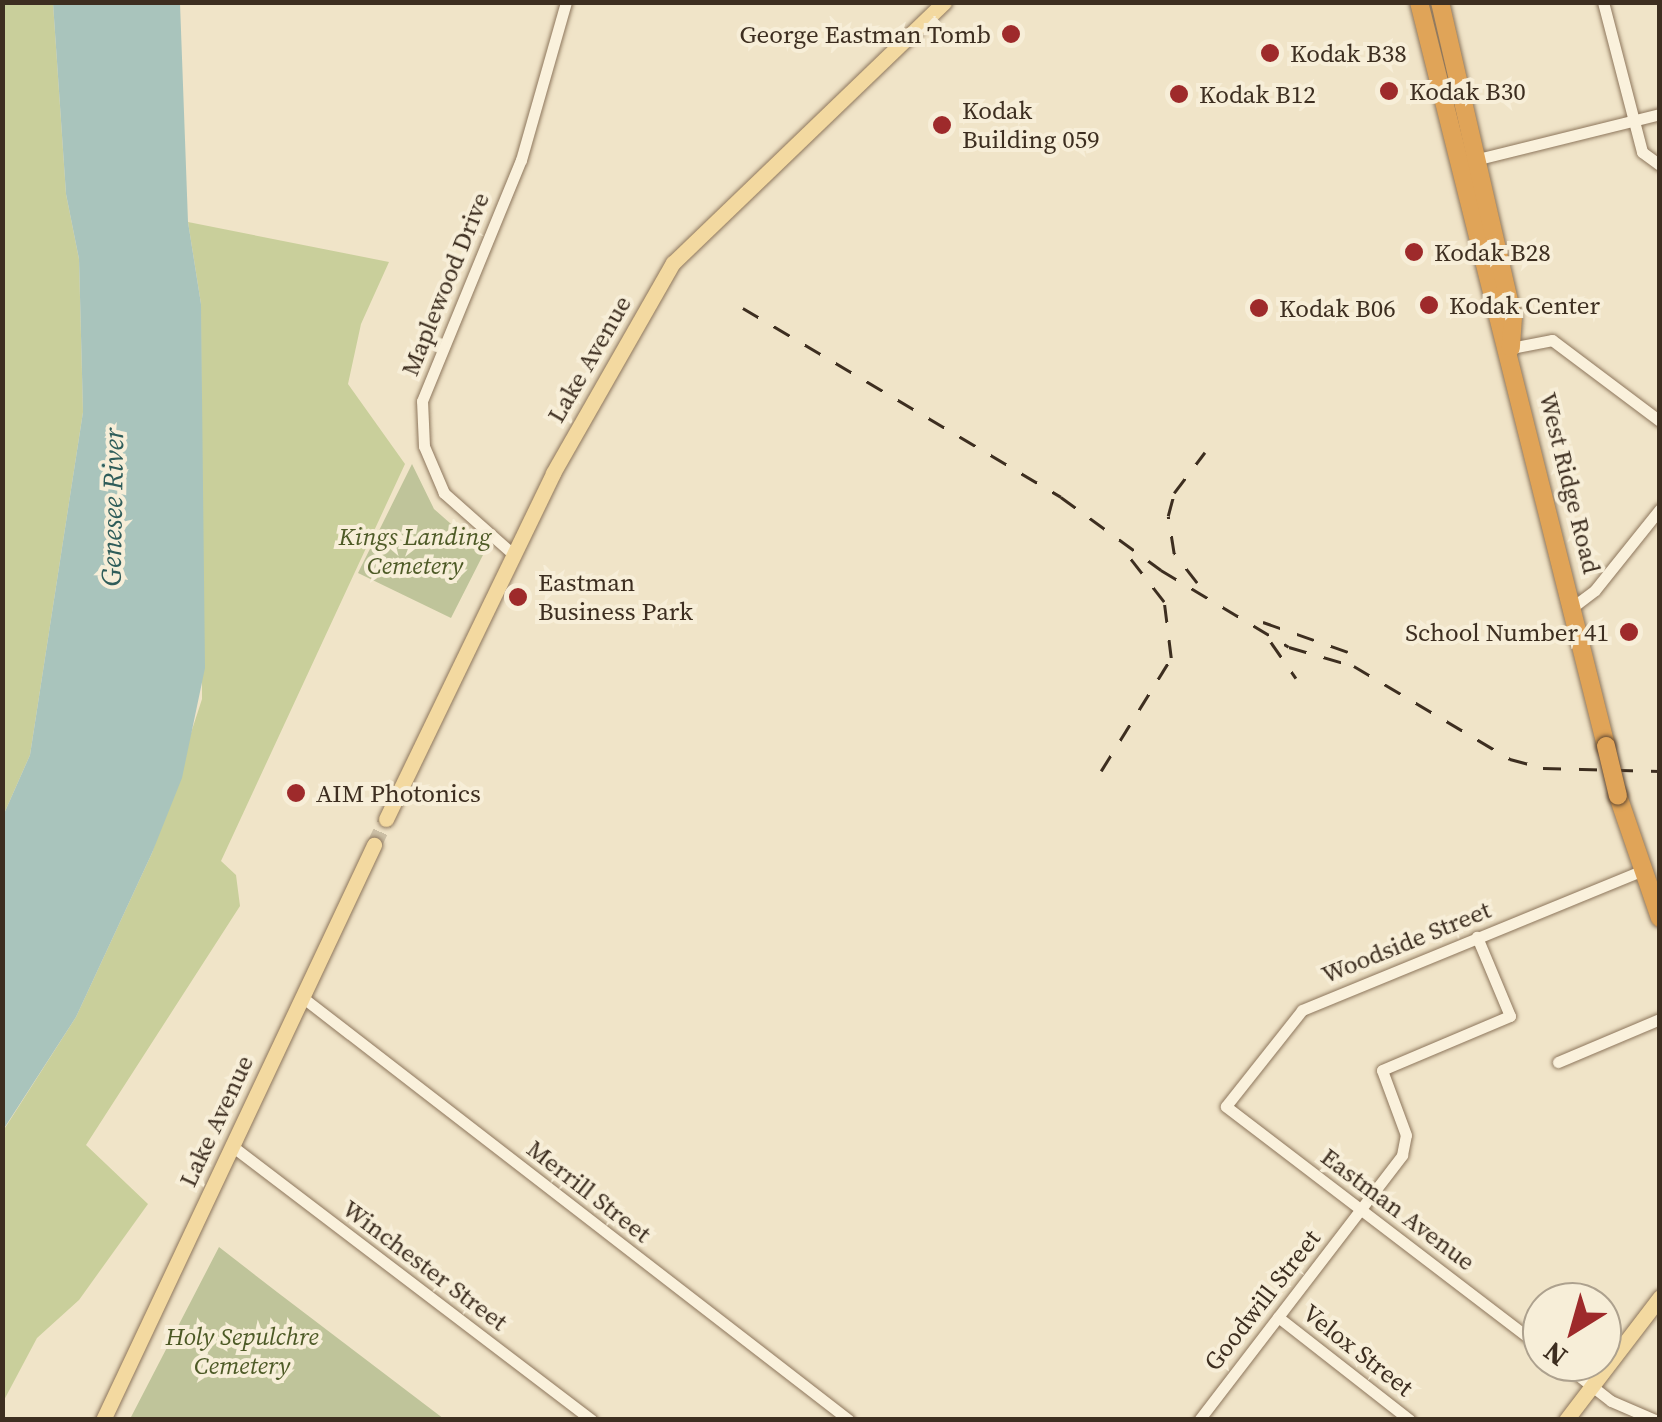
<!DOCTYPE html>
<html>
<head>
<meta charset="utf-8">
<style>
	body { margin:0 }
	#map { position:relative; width:1662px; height:1422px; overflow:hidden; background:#f0e4c8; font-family:"Source Serif 4",serif }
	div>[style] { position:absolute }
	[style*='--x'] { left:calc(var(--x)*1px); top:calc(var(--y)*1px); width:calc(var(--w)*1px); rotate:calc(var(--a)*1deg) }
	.green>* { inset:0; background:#c9cf9b }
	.cemetery>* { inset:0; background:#bfc49a }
	.water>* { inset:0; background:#a9c4bc }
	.major-tunnel>* { height:15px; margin-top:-7.5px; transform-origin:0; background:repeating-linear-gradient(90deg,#ccc0a6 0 15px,transparent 0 23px) }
	.roads { filter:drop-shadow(0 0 2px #8d765c) drop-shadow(0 0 2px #8d765c) }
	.minor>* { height:11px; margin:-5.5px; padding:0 5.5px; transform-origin:5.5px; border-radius:5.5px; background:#faf1dc }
	.major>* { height:15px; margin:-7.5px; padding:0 7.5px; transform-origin:7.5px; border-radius:7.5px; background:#f3d9a0 }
	.highway>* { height:18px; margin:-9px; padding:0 9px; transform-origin:9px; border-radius:9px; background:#e0a458 }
	.rail>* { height:2.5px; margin-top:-1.25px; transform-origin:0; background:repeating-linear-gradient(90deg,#3d2e20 0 18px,transparent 0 36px) }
	.bridges { filter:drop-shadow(0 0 2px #5b4430) drop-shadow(0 0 2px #5b4430) }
	.highway-bridge>* { height:18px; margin:-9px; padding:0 9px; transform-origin:9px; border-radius:9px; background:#e0a458 }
	.dots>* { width:28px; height:28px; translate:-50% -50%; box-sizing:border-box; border:5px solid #f7eed8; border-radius:50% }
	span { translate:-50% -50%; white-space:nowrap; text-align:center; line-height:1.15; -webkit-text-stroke:8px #f7eed8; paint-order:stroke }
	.poi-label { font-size:25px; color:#3d2e20 }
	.right { translate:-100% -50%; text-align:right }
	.left { translate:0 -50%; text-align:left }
	.street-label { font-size:25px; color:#3d2e20 }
	.park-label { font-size:25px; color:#4d5a26; font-style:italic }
	.water-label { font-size:28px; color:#2f5d5a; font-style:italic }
	.frame { position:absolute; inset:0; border:5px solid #3d2e20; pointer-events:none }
	.north { position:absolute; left:1522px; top:1282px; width:100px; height:100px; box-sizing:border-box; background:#f7eed8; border:2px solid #ada18e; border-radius:50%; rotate:217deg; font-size:28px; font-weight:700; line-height:40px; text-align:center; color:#3d2e20 }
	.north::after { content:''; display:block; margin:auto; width:35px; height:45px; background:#9e2a2b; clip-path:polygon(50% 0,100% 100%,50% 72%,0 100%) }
</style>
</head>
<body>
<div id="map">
	<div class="green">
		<div style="clip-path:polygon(3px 3px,53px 3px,66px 194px,79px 259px,83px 412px,30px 755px,3px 816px)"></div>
		<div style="clip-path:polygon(188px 222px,389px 262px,361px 324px,348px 384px,405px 464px,221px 861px,236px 875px,240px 906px,86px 1145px,148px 1204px,79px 1300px,37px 1338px,3px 1402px,3px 1131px,76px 1017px,152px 853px,202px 699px,201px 304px)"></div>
	</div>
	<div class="cemetery">
		<div style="clip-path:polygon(412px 464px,434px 509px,484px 553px,451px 618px,358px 573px)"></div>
		<div style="clip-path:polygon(219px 1247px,277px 1292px,444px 1419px,130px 1419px)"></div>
	</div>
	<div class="water">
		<div style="clip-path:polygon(53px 3px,180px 3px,188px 222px,201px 304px,205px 668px,182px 778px,152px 853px,76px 1017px,3px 1130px,3px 816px,30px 755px,83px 412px,79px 259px,66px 194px)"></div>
	</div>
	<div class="major-tunnel">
		<div style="--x:374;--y:845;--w:29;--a:-65"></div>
	</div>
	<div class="roads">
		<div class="minor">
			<div style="--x:1603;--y:2;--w:155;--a:75.4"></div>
			<div style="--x:1642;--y:152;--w:22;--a:36"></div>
			<div style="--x:1474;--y:160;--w:192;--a:-13.9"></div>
			<div style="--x:1511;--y:348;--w:42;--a:-11"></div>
			<div style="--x:1552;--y:340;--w:135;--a:36.9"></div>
			<div style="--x:514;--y:555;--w:94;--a:-138.5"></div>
			<div style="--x:444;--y:493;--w:51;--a:-113.1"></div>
			<div style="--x:424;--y:446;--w:45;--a:-92.5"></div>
			<div style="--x:422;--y:401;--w:261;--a:-67.7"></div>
			<div style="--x:521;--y:160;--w:164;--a:-74.1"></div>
			<div style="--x:1574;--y:606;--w:26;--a:-37"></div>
			<div style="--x:1595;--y:590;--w:104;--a:-51.3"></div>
			<div style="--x:302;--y:997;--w:691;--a:37.72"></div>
			<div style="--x:1558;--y:1062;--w:111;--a:-22.9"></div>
			<div style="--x:232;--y:1146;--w:452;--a:37.3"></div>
			<div style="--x:1278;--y:1317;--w:167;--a:38"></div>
			<div style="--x:1542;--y:1348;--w:398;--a:-142.6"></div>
			<div style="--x:1226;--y:1106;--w:122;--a:-51.6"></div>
			<div style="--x:1302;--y:1010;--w:366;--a:-22.3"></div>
			<div style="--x:1561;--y:1362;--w:63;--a:38"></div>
			<div style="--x:1611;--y:1401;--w:48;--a:23.4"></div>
			<div style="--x:1199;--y:1420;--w:334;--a:-52.5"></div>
			<div style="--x:1402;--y:1155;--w:20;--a:-79"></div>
			<div style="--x:1406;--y:1135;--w:69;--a:-110.3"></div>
			<div style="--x:1382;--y:1070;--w:139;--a:-22.9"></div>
			<div style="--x:1510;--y:1016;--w:86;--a:-112.7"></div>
		</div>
		<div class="major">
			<div style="--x:386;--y:819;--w:384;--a:-64.2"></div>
			<div style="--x:553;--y:473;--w:242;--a:-60.3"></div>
			<div style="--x:673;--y:263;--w:376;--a:-43.9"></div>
			<div style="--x:103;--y:1420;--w:636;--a:-64.77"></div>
			<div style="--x:1566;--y:1420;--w:155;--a:-52.6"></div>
		</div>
		<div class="highway">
			<div style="--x:1419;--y:2;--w:767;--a:75.89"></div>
			<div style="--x:1440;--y:2;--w:323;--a:77"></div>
			<div style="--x:1513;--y:317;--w:31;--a:94"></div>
			<div style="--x:1618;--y:796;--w:129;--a:71"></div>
		</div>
	</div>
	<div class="rail">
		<div style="--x:743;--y:308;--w:370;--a:30.7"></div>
		<div style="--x:1061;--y:497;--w:124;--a:36.1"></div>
		<div style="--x:1161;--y:570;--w:149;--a:31"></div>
		<div style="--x:1289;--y:647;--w:68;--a:16.3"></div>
		<div style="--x:1354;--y:666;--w:182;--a:30.8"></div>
		<div style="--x:1510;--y:759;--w:34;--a:15"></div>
		<div style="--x:1543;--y:768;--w:117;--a:1.5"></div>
		<div style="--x:1197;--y:583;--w:37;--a:-128"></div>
		<div style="--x:1174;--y:554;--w:38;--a:-99"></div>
		<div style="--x:1168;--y:516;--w:24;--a:-75"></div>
		<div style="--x:1174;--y:493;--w:51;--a:-52.9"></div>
		<div style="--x:1263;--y:622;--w:90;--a:19.4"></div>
		<div style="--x:1271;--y:642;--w:44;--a:55.2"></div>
		<div style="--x:1101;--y:771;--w:133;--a:-58.2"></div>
		<div style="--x:1171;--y:658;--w:56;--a:-97.1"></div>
		<div style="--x:1164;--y:602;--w:57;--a:-127.9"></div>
	</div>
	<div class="bridges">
		<div class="highway-bridge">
			<div style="--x:1606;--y:746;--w:51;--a:76.5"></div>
		</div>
	</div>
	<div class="dots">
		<div style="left:1011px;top:34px;background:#9e2a2b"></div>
		<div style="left:1270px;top:53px;background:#9e2a2b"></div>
		<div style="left:1389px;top:91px;background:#9e2a2b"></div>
		<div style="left:1179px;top:94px;background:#9e2a2b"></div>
		<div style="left:942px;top:125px;background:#9e2a2b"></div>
		<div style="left:1414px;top:252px;background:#9e2a2b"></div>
		<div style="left:1429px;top:305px;background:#9e2a2b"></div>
		<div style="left:1259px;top:308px;background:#9e2a2b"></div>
		<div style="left:518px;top:597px;background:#9e2a2b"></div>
		<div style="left:1629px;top:632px;background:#9e2a2b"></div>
		<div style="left:296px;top:793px;background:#9e2a2b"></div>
	</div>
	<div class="poi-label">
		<span class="right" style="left:991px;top:34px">George Eastman Tomb</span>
		<span class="left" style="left:1290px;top:53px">Kodak B38</span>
		<span class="left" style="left:1409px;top:91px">Kodak B30</span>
		<span class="left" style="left:1199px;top:94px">Kodak B12</span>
		<span class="left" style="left:962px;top:125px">Kodak<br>Building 059</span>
		<span class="left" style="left:1434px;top:252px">Kodak B28</span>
		<span class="left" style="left:1449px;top:305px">Kodak Center</span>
		<span class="left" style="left:1279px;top:308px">Kodak B06</span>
		<span class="left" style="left:538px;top:597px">Eastman<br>Business Park</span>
		<span class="right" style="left:1609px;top:632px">School Number 41</span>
		<span class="left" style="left:316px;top:793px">AIM Photonics</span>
	</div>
	<div class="street-label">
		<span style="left:445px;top:284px;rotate:-68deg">Maplewood Drive</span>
		<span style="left:589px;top:359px;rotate:-60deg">Lake Avenue</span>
		<span style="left:1570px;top:483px;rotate:76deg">West Ridge Road</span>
		<span style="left:1406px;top:942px;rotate:-22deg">Woodside Street</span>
		<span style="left:216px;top:1121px;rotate:-65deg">Lake Avenue</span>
		<span style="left:589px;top:1191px;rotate:38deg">Merrill Street</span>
		<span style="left:1398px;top:1209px;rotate:37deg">Eastman Avenue</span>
		<span style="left:425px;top:1265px;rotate:37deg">Winchester Street</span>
		<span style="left:1262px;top:1300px;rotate:-52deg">Goodwill Street</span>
		<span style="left:1358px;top:1350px;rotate:38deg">Velox Street</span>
	</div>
	<div class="park-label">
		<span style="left:415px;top:551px">Kings Landing<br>Cemetery</span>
		<span style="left:242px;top:1351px">Holy Sepulchre<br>Cemetery</span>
	</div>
	<div class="water-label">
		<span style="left:112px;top:507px;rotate:-89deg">Genesee River</span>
	</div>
	<div class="frame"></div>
	<div class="north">N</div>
</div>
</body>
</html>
